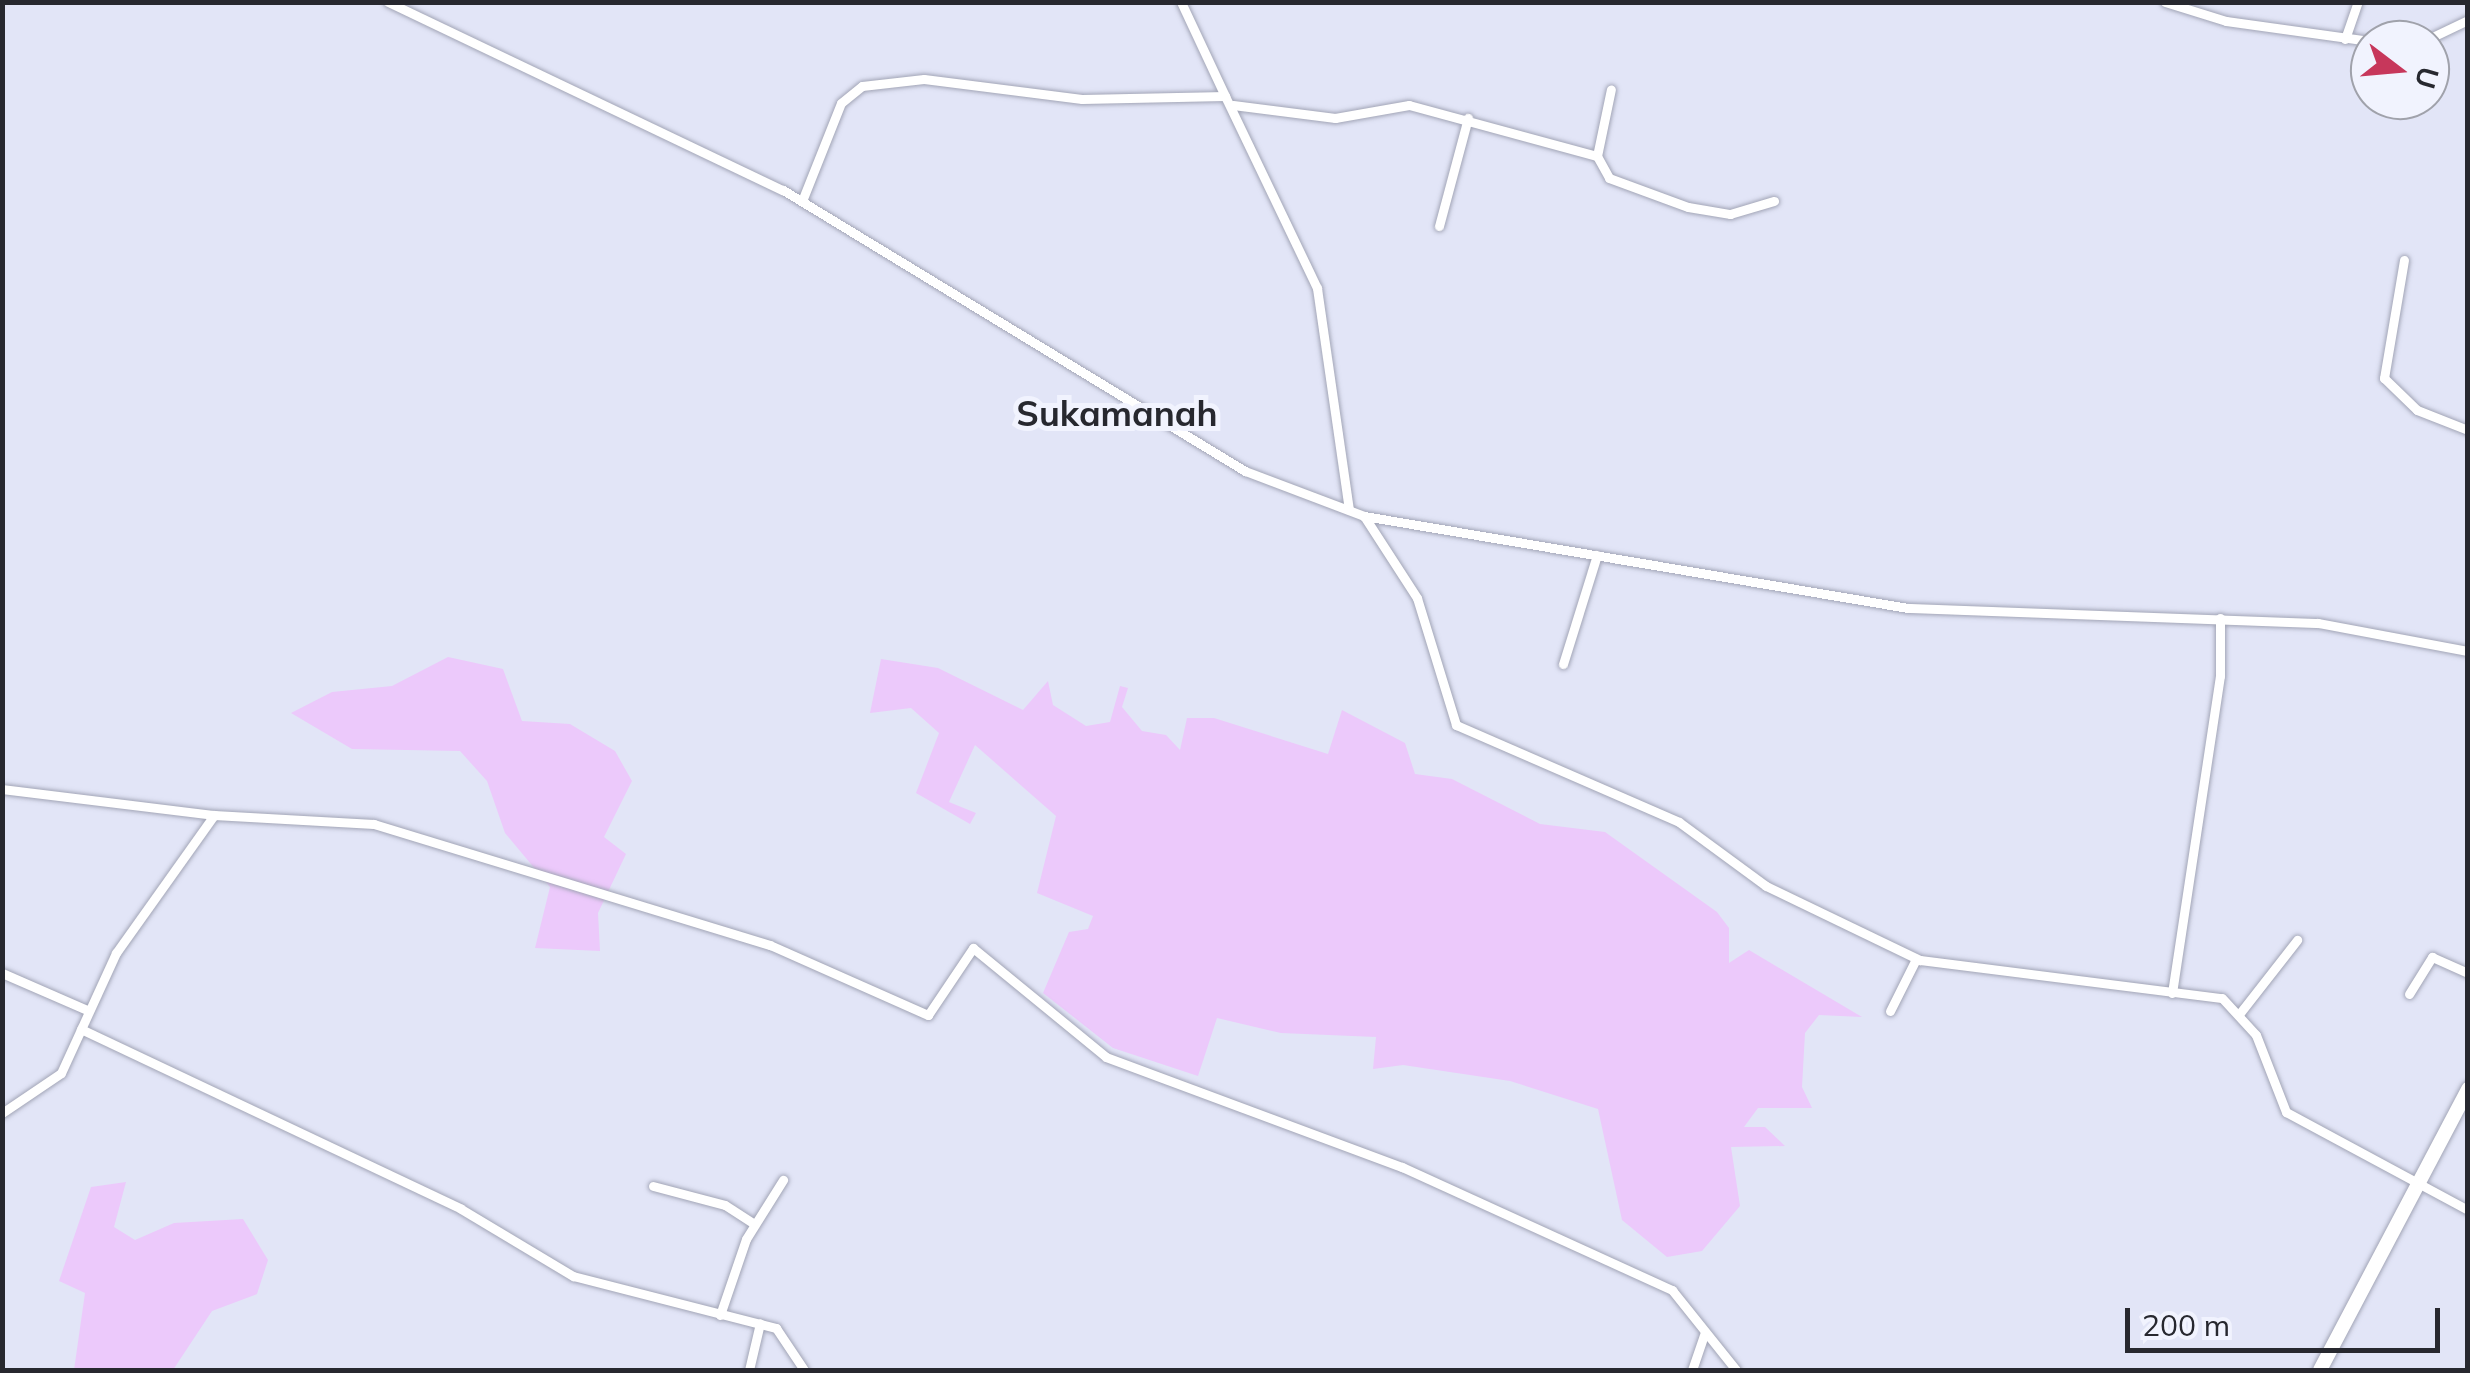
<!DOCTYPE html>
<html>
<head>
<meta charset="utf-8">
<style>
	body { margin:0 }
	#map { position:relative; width:2470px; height:1373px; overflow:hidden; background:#e2e5f7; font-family:Mulish,sans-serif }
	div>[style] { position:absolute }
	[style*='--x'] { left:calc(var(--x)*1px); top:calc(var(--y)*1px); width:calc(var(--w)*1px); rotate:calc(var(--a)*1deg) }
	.green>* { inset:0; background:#ecc9fb }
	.roads { filter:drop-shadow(0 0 2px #a2a5b6) drop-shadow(0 0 2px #a2a5b6) }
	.minor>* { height:9px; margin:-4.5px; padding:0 4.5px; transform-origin:4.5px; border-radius:4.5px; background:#fff }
	.primary>* { height:14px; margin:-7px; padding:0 7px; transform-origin:7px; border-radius:7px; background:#fff }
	span { translate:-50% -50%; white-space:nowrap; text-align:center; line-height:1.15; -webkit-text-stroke:10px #f1f3fe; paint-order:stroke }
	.quarter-label { font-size:35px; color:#27282f; font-weight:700 }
	.frame { position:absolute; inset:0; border:5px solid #27282f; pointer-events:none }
	.north { position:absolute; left:2350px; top:20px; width:100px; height:100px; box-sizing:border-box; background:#f1f3fe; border:2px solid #a0a2ab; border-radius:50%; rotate:106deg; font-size:28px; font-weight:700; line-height:40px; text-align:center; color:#27282f }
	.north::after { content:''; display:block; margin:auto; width:35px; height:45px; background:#c7375b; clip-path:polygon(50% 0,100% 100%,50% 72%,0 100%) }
	.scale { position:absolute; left:2125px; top:1308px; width:315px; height:45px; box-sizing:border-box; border:5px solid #27282f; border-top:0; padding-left:12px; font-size:30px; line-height:35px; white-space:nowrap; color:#27282f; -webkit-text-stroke:8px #f1f3fe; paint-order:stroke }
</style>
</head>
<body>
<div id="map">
	<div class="green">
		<div style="clip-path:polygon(448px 657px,503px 669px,522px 721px,570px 724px,615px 751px,632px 781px,604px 837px,626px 854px,598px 913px,600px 951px,535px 948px,550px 887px,505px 833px,487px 781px,460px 751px,352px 749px,291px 713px,332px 692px,392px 686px)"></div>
		<div style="clip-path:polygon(881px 659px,938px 668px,1023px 710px,1048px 681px,1053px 705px,1086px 726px,1110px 722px,1120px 686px,1128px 688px,1122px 707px,1142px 731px,1166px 735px,1180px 750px,1187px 718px,1214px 718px,1328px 754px,1342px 710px,1405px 743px,1415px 774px,1452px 779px,1540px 824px,1605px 832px,1717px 912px,1729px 928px,1729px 963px,1749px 950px,1862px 1017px,1819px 1015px,1805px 1033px,1802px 1087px,1812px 1108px,1758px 1108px,1744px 1127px,1765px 1127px,1785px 1146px,1731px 1147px,1740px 1206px,1702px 1251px,1667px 1257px,1622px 1220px,1598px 1109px,1510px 1081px,1403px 1065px,1373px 1069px,1376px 1037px,1281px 1033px,1217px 1018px,1198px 1076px,1113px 1048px,1043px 993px,1069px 932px,1088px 929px,1093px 916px,1037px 893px,1056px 816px,975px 745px,949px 802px,976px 813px,970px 824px,916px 793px,939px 733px,911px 708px,870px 713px)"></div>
		<div style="clip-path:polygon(126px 1182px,114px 1227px,135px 1240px,174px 1223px,243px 1219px,268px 1260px,257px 1294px,212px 1311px,173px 1370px,74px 1370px,85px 1293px,59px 1281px,91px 1187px)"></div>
	</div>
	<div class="roads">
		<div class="minor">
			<div style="--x:388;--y:2;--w:437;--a:25.5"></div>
			<div style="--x:783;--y:190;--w:541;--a:31.31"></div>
			<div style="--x:1245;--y:471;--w:127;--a:20.7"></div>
			<div style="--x:1364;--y:516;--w:98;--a:57.1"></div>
			<div style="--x:1417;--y:598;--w:133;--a:72.9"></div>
			<div style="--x:1456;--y:725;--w:243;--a:23.5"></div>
			<div style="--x:1679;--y:822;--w:108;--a:36.3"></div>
			<div style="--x:1766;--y:886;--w:171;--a:25.7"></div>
			<div style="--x:1920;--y:960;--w:304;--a:7.2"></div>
			<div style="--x:2222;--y:998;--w:50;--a:47.4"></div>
			<div style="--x:2256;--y:1035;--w:83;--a:68.7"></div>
			<div style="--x:2286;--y:1112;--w:207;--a:28.3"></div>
			<div style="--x:1181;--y:2;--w:104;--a:64.9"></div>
			<div style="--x:2165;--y:2;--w:64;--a:17.3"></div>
			<div style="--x:2226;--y:21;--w:145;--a:7.9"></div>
			<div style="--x:2345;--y:39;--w:39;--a:-71"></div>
			<div style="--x:2426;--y:40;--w:47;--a:-25.5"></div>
			<div style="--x:1233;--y:105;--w:103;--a:7.3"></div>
			<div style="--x:1335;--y:118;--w:75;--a:-10"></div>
			<div style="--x:1409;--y:105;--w:195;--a:15.2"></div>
			<div style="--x:1597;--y:156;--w:68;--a:-78.2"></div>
			<div style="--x:1597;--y:156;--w:25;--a:61"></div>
			<div style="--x:1609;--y:178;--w:84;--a:20.2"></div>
			<div style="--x:1688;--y:207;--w:43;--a:9.5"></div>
			<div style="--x:1730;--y:214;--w:46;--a:-16.5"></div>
			<div style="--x:802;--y:201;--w:105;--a:-68.3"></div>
			<div style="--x:841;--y:103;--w:27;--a:-39"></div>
			<div style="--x:862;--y:86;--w:62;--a:-6.4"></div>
			<div style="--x:924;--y:79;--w:159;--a:7.2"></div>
			<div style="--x:1082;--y:99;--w:143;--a:-1.2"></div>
			<div style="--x:1225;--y:96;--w:213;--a:64.4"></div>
			<div style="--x:1317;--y:288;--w:224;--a:81.8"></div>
			<div style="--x:1439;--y:226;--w:112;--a:-75"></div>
			<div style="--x:2404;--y:260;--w:120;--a:99.6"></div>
			<div style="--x:2384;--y:378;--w:46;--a:44.1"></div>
			<div style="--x:2417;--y:410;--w:55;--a:21.4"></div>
			<div style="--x:1364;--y:516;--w:552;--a:9.6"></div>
			<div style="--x:1908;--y:608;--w:410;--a:2.1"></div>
			<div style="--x:2318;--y:623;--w:153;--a:10.6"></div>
			<div style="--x:1563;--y:664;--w:114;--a:-72.7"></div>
			<div style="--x:2;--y:789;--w:214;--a:7"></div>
			<div style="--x:2;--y:973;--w:93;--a:23.5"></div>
			<div style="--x:2172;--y:993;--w:321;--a:-81.4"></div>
			<div style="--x:2220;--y:676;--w:58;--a:-90"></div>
			<div style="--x:2409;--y:994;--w:44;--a:-58.1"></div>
			<div style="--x:2432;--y:957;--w:39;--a:24"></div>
			<div style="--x:1890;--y:1011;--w:58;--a:-63.4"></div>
			<div style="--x:2240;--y:1013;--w:93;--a:-52"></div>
			<div style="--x:81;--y:1029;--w:420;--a:25.3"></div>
			<div style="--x:461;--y:1209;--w:131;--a:30.9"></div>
			<div style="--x:573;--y:1276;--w:210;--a:14.4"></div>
			<div style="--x:776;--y:1328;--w:50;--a:56.3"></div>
			<div style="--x:2;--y:1113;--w:71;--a:-34.1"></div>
			<div style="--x:61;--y:1073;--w:132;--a:-65.4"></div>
			<div style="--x:116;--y:953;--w:169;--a:-54.6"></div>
			<div style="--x:214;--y:815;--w:160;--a:3.2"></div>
			<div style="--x:374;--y:824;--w:414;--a:17"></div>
			<div style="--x:770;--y:945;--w:173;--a:23.9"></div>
			<div style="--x:928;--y:1015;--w:81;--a:-56.1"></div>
			<div style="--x:973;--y:948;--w:172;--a:39.3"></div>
			<div style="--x:1106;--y:1057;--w:316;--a:20.4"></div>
			<div style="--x:1402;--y:1167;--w:297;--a:24.5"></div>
			<div style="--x:1672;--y:1290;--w:102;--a:51.3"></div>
			<div style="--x:653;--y:1186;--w:74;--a:14.8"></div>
			<div style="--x:725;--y:1205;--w:35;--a:33"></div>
			<div style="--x:720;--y:1315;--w:80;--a:-71.1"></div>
			<div style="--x:746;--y:1239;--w:70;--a:-57.9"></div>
			<div style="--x:749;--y:1370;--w:48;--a:-76.8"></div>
			<div style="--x:1692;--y:1370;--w:40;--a:-71.1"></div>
		</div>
		<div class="primary">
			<div style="--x:2320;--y:1370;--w:318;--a:-62.2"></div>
		</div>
	</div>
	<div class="quarter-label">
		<span style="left:1117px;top:413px">Sukamanah</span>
	</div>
	<div class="frame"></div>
	<div class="north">U</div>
	<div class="scale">200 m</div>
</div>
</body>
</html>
